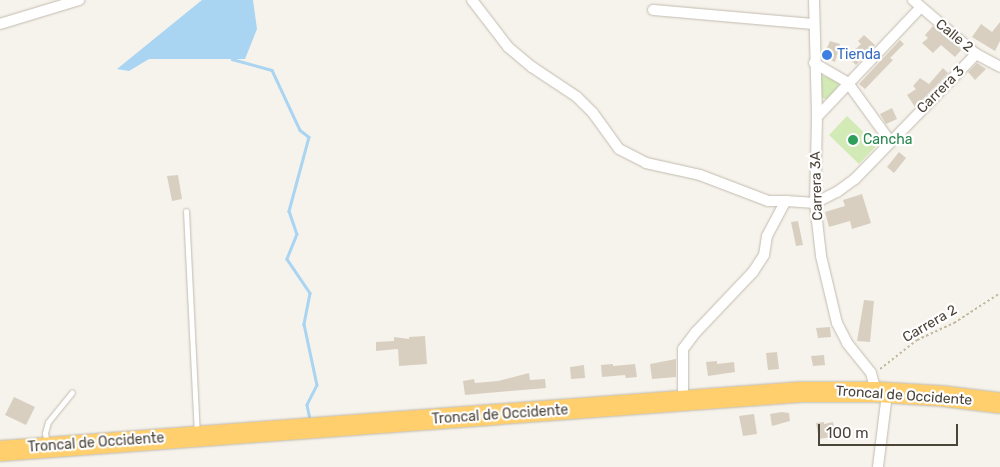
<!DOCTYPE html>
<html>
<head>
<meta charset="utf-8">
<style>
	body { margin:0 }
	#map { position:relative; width:1000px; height:467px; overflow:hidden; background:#f6f3ec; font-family:Rubik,sans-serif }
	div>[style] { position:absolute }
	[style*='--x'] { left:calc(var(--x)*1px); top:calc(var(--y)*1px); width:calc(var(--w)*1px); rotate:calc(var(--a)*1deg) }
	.green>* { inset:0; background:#d2eab5 }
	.water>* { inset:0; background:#a9d4f2 }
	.stream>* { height:2.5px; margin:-1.25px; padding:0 1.25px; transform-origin:1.25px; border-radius:1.25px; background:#a9d4f2 }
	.building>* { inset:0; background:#d8cfc1 }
	.path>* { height:2px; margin-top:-1px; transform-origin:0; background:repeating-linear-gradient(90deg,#c4b79f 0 2.5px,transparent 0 5px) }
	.roads { filter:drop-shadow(0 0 1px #c2bbae) drop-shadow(0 0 1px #c2bbae) }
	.lane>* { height:5px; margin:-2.5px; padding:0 2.5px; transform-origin:2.5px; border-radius:2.5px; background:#fff }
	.street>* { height:10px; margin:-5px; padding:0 5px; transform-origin:5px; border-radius:5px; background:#fff }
	.highway>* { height:20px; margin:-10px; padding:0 10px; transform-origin:10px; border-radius:10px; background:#ffcf6e }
	.dots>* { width:14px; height:14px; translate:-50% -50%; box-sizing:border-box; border:2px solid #fff; border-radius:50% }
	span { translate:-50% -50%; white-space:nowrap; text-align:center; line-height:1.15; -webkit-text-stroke:4.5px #fff; paint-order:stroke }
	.street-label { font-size:14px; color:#4b4439 }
	.shop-label { font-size:14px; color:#366cbe }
	.left { translate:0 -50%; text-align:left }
	.leisure-label { font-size:14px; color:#27864d }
	.scale { position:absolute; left:818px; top:424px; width:140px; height:22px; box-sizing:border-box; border:2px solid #4b4439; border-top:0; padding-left:6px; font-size:15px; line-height:18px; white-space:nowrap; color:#4b4439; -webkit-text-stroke:4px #fff; paint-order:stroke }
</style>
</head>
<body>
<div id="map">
	<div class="green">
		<div style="clip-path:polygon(820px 75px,841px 81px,829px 101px,821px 97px)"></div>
		<div style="clip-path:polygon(847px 116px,877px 145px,859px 164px,829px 135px)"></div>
	</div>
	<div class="water">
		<div style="clip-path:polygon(202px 0,253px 0,257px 29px,245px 59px,149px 59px,129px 71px,117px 69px)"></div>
	</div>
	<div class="stream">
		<div style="--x:232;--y:59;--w:41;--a:15.4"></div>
		<div style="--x:272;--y:70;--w:66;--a:65"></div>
		<div style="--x:300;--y:130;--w:11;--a:38"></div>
		<div style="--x:309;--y:137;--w:77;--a:105.1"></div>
		<div style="--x:289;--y:211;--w:24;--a:71"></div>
		<div style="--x:297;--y:234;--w:27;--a:112"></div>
		<div style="--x:287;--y:259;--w:41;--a:55.9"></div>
		<div style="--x:310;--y:293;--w:32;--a:101"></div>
		<div style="--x:304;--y:324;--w:62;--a:78"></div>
		<div style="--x:317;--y:385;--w:22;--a:117"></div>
		<div style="--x:307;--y:405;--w:14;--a:78"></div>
	</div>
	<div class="building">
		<div style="clip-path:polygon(1000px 22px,1000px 41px,995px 51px,972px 37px,981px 24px,992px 32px)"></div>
		<div style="clip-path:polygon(933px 26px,961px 50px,955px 57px,941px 45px,933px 53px,922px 43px,928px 38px,925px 35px)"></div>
		<div style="clip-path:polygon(864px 35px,875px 45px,856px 65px,847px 57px,861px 44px,858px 41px)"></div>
		<div style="clip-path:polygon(900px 40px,904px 44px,890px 58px,893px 60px,865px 89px,859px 84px)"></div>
		<div style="clip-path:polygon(830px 41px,840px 44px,835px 62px,823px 57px)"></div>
		<div style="clip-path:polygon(977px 63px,986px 69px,975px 80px,968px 72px)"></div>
		<div style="clip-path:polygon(943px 68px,948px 73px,915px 107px,907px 95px,916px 89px,913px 86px,920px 78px,929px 84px)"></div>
		<div style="clip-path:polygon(892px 108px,897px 119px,886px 124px,880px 114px)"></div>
		<div style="clip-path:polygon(899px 152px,906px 158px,894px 173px,887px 167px)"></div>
		<div style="clip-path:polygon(178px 175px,182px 199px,172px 201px,167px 176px)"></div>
		<div style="clip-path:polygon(862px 194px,871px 223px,852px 229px,850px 221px,829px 227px,825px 212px,845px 206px,843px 200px)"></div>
		<div style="clip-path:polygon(798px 221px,803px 245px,796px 246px,791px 222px)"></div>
		<div style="clip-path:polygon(864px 300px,874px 301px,870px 342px,857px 341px)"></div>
		<div style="clip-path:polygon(830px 327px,831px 337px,818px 338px,816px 328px)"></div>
		<div style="clip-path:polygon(425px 336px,427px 364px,399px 366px,398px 349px,376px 351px,376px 342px,394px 341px,394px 337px,409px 339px,409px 337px)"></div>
		<div style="clip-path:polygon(777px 352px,779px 369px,768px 370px,766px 353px)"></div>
		<div style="clip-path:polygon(824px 355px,825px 365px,813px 366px,811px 356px)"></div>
		<div style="clip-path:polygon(676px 359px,676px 377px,652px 379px,650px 364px)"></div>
		<div style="clip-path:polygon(717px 361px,717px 364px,734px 362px,735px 372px,708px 376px,706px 362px)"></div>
		<div style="clip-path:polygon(613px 364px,613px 366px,635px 364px,637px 377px,626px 378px,625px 375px,602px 377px,601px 365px)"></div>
		<div style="clip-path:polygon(584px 365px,585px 378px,571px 379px,570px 367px)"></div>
		<div style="clip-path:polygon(529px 373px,530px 380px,545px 379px,546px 388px,465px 395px,463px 381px,474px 379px,475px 383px,498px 381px)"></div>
		<div style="clip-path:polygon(14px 397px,35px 407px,26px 425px,5px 415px)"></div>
		<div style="clip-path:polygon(782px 412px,789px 413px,790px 421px,772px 426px,770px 414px)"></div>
		<div style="clip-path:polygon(754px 414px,757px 434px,743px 436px,739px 416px)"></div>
		<div style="clip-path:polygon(824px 422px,824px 424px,833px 422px,836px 436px,819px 439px,816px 423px)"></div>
	</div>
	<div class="path">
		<div style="--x:880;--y:369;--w:47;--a:-38.1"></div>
		<div style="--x:917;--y:340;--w:41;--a:-24.7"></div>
		<div style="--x:954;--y:323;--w:55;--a:-33.1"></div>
	</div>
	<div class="roads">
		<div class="lane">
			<div style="--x:186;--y:211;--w:221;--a:87.2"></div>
			<div style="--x:47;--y:444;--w:11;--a:-100"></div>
			<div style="--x:45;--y:433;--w:11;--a:-75"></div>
			<div style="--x:48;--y:422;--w:38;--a:-51"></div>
		</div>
		<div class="street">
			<div style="--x:472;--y:0;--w:59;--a:52.5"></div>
			<div style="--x:508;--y:47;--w:31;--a:40"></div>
			<div style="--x:532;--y:67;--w:54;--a:33.7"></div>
			<div style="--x:577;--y:97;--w:23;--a:45"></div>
			<div style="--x:593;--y:113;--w:44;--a:54.2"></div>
			<div style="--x:619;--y:149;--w:30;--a:27"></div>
			<div style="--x:646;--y:163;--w:55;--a:12.5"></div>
			<div style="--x:700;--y:175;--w:73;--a:20.9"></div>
			<div style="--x:768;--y:201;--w:18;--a:0"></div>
			<div style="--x:814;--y:0;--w:117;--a:88.5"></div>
			<div style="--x:817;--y:117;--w:86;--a:91.3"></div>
			<div style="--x:815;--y:203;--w:53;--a:83.5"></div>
			<div style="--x:821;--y:256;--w:69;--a:76.6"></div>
			<div style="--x:837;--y:323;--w:22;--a:63"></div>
			<div style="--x:847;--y:343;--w:38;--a:51"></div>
			<div style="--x:871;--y:373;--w:20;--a:75"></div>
			<div style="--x:913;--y:0;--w:83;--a:40.6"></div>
			<div style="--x:976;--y:54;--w:27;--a:28"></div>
			<div style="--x:653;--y:10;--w:161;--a:5"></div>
			<div style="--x:0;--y:24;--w:83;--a:-16.9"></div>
			<div style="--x:814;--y:63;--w:39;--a:30"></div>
			<div style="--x:848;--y:83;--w:72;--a:54.1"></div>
			<div style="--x:817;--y:117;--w:150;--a:-46.6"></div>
			<div style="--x:683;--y:401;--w:52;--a:-90"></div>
			<div style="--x:683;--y:349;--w:21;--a:-53"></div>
			<div style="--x:696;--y:332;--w:83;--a:-46.5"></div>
			<div style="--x:753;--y:272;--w:20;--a:-57"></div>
			<div style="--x:764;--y:255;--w:19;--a:-81"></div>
			<div style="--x:767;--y:236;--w:40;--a:-62"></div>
			<div style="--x:786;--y:201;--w:29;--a:4"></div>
			<div style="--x:815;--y:203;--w:25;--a:-27"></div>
			<div style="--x:837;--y:192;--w:22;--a:-36"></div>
			<div style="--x:855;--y:179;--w:174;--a:-45.9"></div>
			<div style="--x:878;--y:467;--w:74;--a:-83"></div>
		</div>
		<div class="highway">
			<div style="--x:0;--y:451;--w:803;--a:-4.21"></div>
			<div style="--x:801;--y:392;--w:75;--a:0"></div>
			<div style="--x:876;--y:392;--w:66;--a:3.5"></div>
			<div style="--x:942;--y:396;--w:58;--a:6.9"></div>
		</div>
	</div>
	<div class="dots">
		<div style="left:827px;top:55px;background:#3f7fe0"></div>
		<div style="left:853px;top:140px;background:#2e9e5b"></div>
	</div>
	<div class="street-label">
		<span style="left:954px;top:36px;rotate:39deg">Calle 2</span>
		<span style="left:941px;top:90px;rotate:-45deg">Carrera 3</span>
		<span style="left:817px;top:186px;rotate:-92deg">Carrera 3A</span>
		<span style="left:930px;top:324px;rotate:-30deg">Carrera 2</span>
		<span style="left:904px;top:396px;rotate:4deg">Troncal de Occidente</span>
		<span style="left:500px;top:415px;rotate:-4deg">Troncal de Occidente</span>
		<span style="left:96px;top:443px;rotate:-4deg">Troncal de Occidente</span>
	</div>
	<div class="shop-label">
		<span class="left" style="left:837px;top:55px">Tienda</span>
	</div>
	<div class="leisure-label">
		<span class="left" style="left:863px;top:140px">Cancha</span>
	</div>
	<div class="scale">100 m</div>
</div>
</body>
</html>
